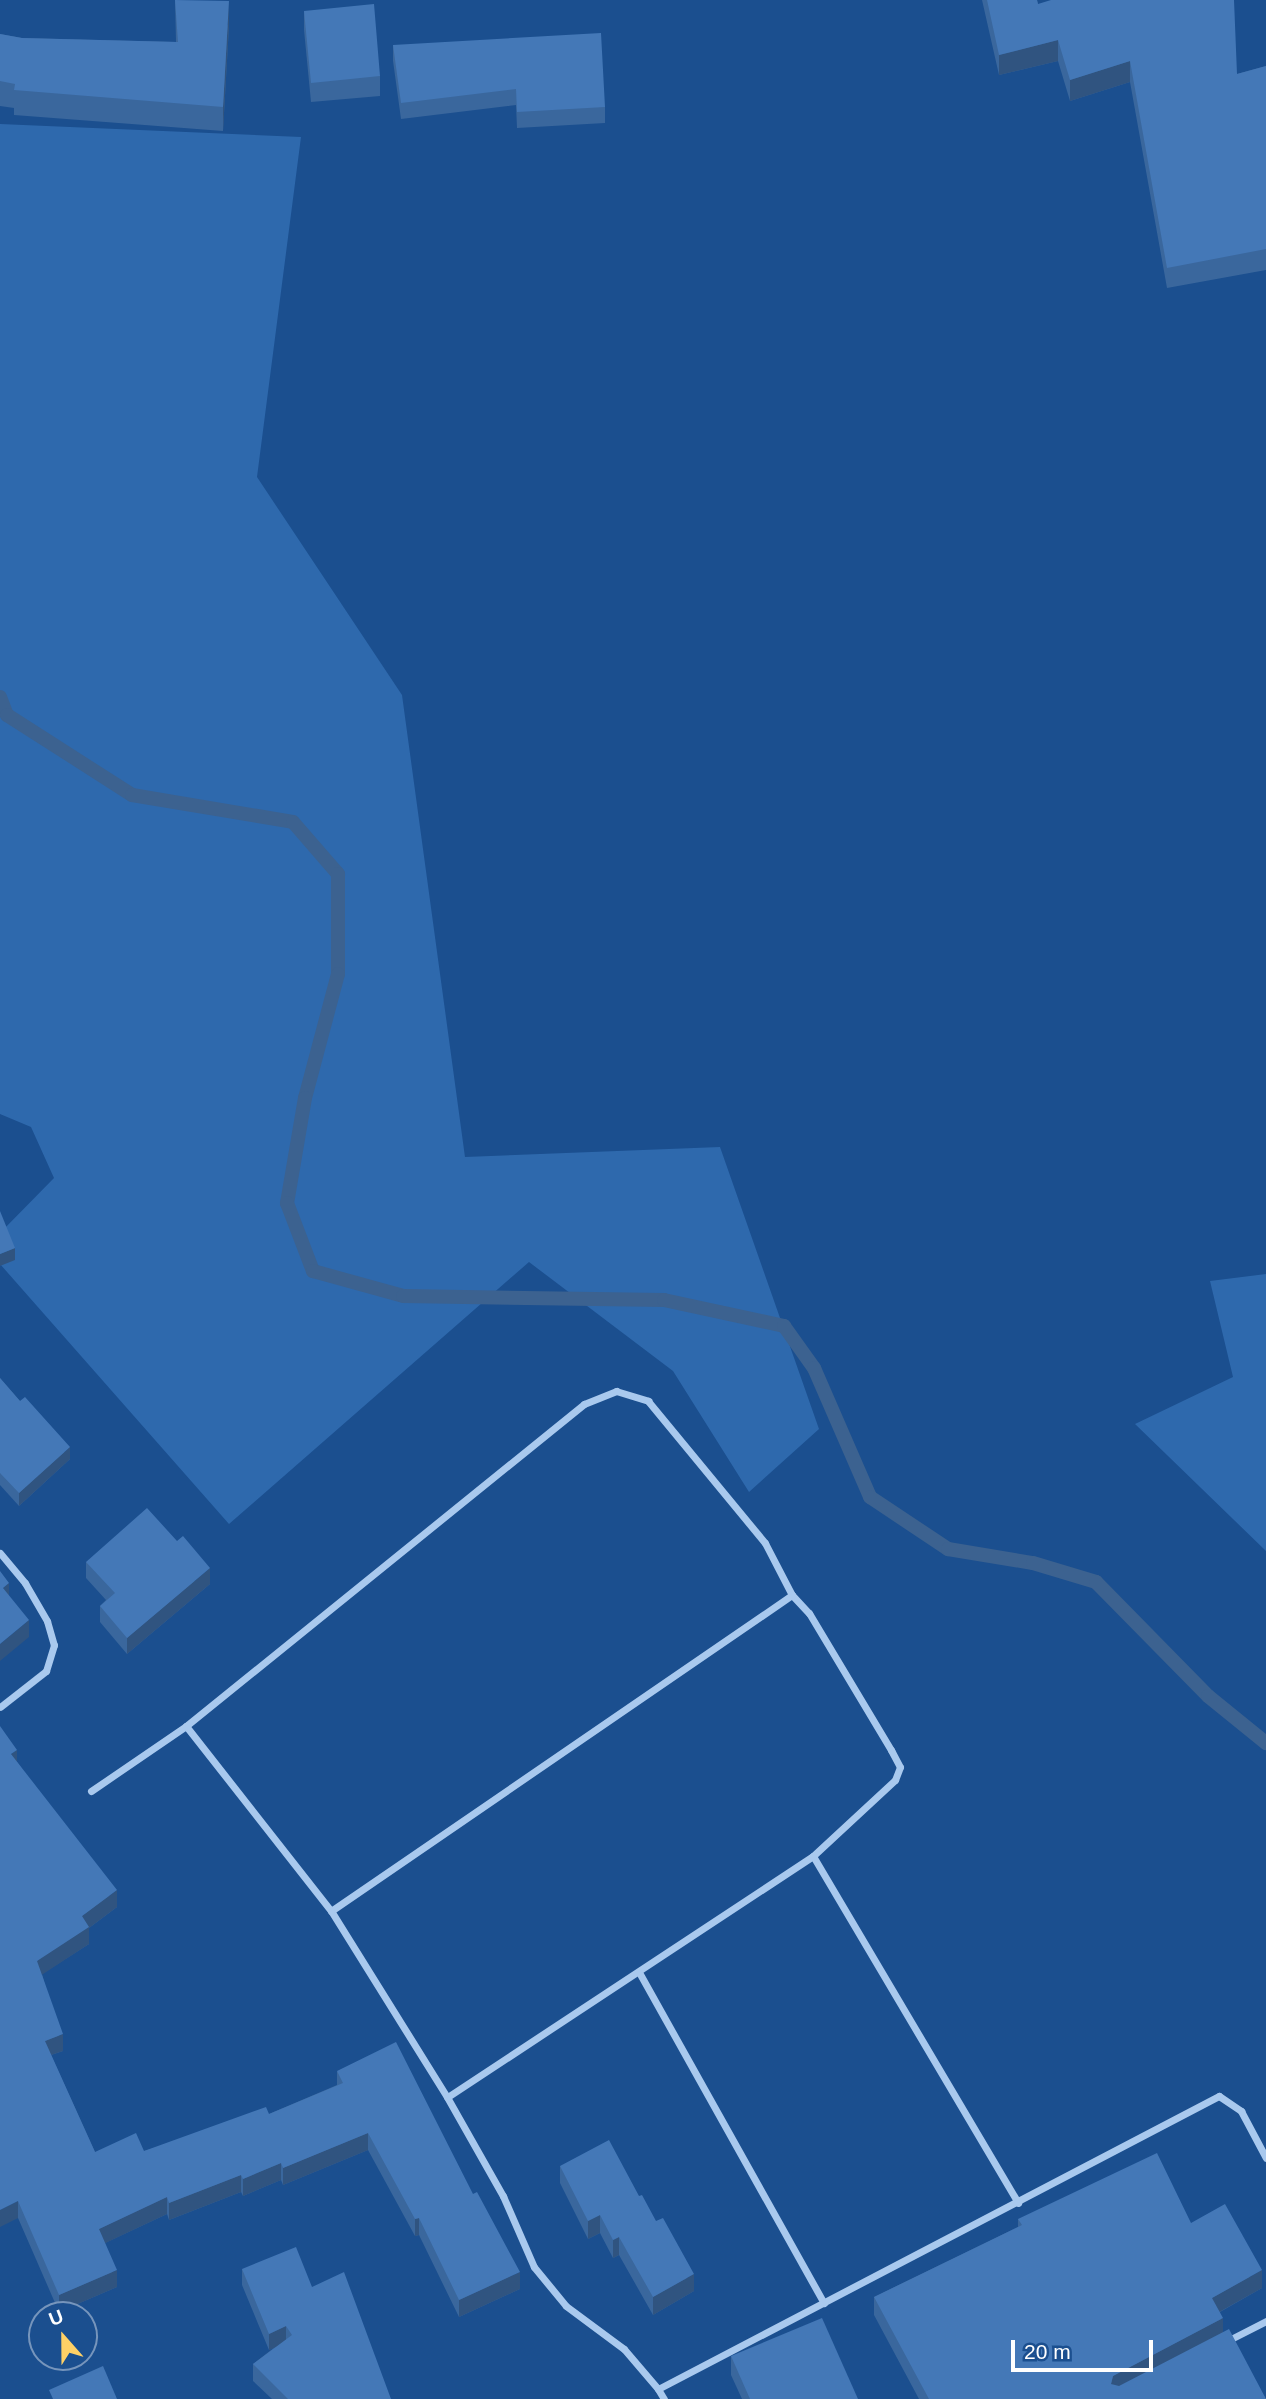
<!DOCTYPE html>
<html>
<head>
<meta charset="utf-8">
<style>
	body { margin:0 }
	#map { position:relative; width:1266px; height:2399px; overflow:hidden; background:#1b4f8f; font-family:Arial,sans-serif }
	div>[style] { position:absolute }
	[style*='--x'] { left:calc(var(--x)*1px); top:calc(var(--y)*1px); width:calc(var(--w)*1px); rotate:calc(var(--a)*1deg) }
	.green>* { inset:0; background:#2e69ad }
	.stream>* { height:14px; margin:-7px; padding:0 7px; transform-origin:7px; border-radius:7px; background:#3c6290 }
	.street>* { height:7px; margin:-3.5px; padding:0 3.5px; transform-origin:3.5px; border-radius:3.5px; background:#a9c9ee }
	.wall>* { inset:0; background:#3a679d }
	.shaded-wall>* { inset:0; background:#305480 }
	.building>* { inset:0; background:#4478b7 }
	span { translate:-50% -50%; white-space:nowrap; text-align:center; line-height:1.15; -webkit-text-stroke:5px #1b4f8f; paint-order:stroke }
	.north { position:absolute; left:28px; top:2301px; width:70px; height:70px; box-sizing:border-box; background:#1b4f8f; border:2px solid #7695bc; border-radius:50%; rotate:339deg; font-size:19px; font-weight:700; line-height:28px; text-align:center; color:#fff }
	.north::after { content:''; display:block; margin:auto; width:24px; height:32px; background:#ffd166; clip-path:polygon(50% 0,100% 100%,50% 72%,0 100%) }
	.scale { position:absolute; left:1011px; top:2340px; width:142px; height:32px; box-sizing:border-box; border:4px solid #fff; border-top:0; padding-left:9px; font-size:21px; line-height:24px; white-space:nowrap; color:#fff; -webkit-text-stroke:5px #1b4f8f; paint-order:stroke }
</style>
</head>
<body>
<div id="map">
	<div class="green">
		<div style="clip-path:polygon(0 124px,301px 137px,257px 477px,402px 695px,465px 1157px,720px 1147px,819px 1429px,749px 1492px,673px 1371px,529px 1262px,229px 1524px,0 1264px,0 1233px,54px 1178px,31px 1127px,0 1114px)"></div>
		<div style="clip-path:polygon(1266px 1274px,1266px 1551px,1135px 1424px,1233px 1377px,1210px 1281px)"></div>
	</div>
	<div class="stream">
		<div style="--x:0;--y:697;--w:19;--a:69"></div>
		<div style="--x:7;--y:715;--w:148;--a:32.6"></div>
		<div style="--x:132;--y:795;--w:163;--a:9.5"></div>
		<div style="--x:293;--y:822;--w:69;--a:49.1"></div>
		<div style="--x:338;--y:874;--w:100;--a:90"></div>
		<div style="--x:338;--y:974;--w:128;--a:104.9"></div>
		<div style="--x:305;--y:1098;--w:107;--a:99.7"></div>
		<div style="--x:287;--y:1203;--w:73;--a:69.1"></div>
		<div style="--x:313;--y:1271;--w:93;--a:15.5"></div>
		<div style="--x:403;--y:1296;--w:261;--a:0.9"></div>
		<div style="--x:664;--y:1300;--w:123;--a:12.2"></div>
		<div style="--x:784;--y:1326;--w:52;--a:54.5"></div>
		<div style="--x:814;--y:1368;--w:141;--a:66.5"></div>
		<div style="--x:870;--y:1497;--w:94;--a:33.7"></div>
		<div style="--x:948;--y:1549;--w:86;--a:9.4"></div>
		<div style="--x:1033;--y:1563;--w:66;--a:16.8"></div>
		<div style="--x:1096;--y:1582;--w:160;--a:45.5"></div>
		<div style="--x:1208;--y:1696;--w:75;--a:39"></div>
	</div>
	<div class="street">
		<div style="--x:0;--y:1553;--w:39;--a:50"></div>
		<div style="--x:25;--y:1583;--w:44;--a:59.9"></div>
		<div style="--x:47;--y:1621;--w:25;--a:74"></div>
		<div style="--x:54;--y:1645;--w:27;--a:107"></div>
		<div style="--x:46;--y:1671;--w:58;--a:142"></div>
		<div style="--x:792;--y:1595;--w:25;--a:47"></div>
		<div style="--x:809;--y:1613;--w:160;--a:59.1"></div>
		<div style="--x:891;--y:1750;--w:19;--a:62"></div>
		<div style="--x:900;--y:1767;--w:14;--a:111"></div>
		<div style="--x:895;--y:1780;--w:112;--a:137.2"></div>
		<div style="--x:813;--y:1856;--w:438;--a:146.6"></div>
		<div style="--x:447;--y:2097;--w:219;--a:-121.9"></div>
		<div style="--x:331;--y:1911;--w:559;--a:-34.43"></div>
		<div style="--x:186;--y:1726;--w:235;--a:51.9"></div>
		<div style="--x:91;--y:1791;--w:115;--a:-34.4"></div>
		<div style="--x:186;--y:1726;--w:512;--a:-38.97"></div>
		<div style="--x:584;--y:1404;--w:35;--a:-22"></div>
		<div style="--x:616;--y:1391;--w:34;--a:17"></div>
		<div style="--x:648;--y:1401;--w:184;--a:50.5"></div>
		<div style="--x:765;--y:1543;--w:59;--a:62.6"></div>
		<div style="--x:813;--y:1856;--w:403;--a:59.4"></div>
		<div style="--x:640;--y:1974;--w:377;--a:60.8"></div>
		<div style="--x:447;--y:2097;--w:114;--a:60.5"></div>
		<div style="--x:503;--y:2196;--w:77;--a:66.4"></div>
		<div style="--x:534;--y:2267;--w:50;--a:50.6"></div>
		<div style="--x:566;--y:2306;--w:72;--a:36.6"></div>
		<div style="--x:624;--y:2349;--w:52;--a:49.6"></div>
		<div style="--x:1225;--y:2342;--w:46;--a:-27.1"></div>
		<div style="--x:664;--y:2399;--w:12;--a:-121"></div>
		<div style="--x:658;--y:2389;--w:633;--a:-27.58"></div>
		<div style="--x:1219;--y:2096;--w:27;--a:34"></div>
		<div style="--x:1241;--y:2111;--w:53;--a:62"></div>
	</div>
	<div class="wall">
		<div style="clip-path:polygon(175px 0,229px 26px,223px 131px,14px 115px,14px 108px,0 106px,0 34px,22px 38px,176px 42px)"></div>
		<div style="clip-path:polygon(982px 0,1037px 0,1038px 4px,1237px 74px,1266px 66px,1266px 270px,1167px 288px,1130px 82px,1070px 101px,1058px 61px,999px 75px)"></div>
		<div style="clip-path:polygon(304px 11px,380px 76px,380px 96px,311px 102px,304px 30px)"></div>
		<div style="clip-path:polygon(393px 45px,605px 107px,605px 123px,517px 128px,516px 105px,401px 119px,393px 61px)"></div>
		<div style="clip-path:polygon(0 1378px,70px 1459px,19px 1506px,0 1485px)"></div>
		<div style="clip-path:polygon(86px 1562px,210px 1584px,127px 1654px,100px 1622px,100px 1606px,106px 1600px,86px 1578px)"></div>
		<div style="clip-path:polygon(17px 1762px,117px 1907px,89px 1928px,89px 1944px,42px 1974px,63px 2051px,51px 2055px,95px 2152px,144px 2151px,269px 2114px,337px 2085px,337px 2071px,520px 2289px,459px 2317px,419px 2235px,415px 2236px,368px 2150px,283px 2185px,281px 2180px,243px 2196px,241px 2192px,169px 2220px,167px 2214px,105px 2243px,117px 2287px,59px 2312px,18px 2218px)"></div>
		<div style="clip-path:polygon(560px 2166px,639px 2196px,694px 2291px,653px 2315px,619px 2255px,613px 2258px,600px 2233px,588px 2239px,560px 2183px)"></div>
		<div style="clip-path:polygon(1018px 2219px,1191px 2223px,1262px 2288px,1220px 2312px,1223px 2332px,1266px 2399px,919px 2399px,874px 2315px,874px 2297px,1018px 2227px)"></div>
		<div style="clip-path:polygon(242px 2269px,312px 2287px,391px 2399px,272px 2399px,253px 2381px,253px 2364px,275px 2347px,269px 2350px,242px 2285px)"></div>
		<div style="clip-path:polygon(731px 2356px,858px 2399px,742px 2399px,731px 2375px)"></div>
	</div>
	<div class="shaded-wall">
		<div style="clip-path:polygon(229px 1px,229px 26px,223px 131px,223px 107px)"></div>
		<div style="clip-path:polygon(1058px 40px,1058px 61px,999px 75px,999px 55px)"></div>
		<div style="clip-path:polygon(1130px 61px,1130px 82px,1070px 101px,1070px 80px)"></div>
		<div style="clip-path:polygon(15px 1248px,15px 1260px,0 1266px,0 1254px)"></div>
		<div style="clip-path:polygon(70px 1447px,70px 1459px,19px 1506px,19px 1493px)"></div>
		<div style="clip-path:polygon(210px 1568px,210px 1584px,127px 1654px,127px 1638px)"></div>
		<div style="clip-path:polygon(9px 1583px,9px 1599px,3px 1588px)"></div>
		<div style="clip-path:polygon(29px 1620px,29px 1637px,0 1661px,0 1644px)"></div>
		<div style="clip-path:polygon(17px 1750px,17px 1767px,11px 1754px)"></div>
		<div style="clip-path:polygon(117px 1890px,117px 1907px,89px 1928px,89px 1944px,37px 1978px,37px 1961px,82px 1916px)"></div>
		<div style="clip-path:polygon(63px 2034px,63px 2051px,45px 2057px,45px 2041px)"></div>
		<div style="clip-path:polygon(368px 2133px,368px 2150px,283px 2185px,283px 2168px)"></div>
		<div style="clip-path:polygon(281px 2163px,281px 2180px,243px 2196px,243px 2179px)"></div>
		<div style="clip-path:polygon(241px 2175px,241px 2192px,169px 2220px,169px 2203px)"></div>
		<div style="clip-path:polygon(167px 2197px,167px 2214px,99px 2246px,99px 2229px)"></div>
		<div style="clip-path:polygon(18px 2201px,18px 2218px,0 2227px,0 2210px)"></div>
		<div style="clip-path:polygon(600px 2215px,600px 2233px,588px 2239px,588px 2221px)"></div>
		<div style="clip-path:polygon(419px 2218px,419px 2235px,415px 2236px,415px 2219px)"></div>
		<div style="clip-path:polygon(619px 2237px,619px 2255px,613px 2258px,613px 2240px)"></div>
		<div style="clip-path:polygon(117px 2270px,117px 2287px,59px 2312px,59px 2295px)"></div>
		<div style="clip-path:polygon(1262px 2270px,1262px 2288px,1212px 2316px,1212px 2298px)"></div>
		<div style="clip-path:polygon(520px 2272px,520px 2289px,459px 2317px,459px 2300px)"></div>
		<div style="clip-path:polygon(694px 2274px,694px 2291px,653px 2315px,653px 2297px)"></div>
		<div style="clip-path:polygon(1223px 2318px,1223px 2336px,1112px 2399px,1111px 2384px,1113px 2376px)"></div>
		<div style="clip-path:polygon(286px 2326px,286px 2343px,269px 2350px,269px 2334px)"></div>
	</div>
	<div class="building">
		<div style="clip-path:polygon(175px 0,229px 1px,223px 107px,14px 90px,15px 84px,0 81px,0 34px,22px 38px,178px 42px)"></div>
		<div style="clip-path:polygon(987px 0,1037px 0,1038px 4px,1051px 0,1234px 0,1237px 74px,1266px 66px,1266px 249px,1167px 268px,1130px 61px,1070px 80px,1058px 40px,999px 55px)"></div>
		<div style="clip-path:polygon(374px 4px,380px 76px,311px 83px,304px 11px)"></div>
		<div style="clip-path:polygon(601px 33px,605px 107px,517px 112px,516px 89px,401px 103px,393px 45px)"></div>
		<div style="clip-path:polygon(0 1211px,15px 1248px,0 1254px)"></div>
		<div style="clip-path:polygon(0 1378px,20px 1401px,25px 1397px,70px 1447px,19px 1493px,0 1473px)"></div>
		<div style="clip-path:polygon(147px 1508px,177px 1541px,183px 1536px,210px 1568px,127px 1638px,100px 1606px,115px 1593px,86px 1562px)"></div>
		<div style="clip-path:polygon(0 1571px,9px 1583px,3px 1588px,29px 1620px,0 1644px)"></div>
		<div style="clip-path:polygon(0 1726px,17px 1750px,11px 1754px,117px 1890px,82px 1916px,89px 1927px,37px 1961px,63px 2034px,45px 2041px,95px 2152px,136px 2133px,144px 2151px,266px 2107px,269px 2114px,343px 2083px,337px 2071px,396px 2042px,473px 2194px,477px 2192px,520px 2272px,459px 2300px,419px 2218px,415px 2219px,368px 2133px,283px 2168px,281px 2163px,243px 2179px,241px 2175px,169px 2203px,167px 2197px,99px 2229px,117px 2270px,59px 2295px,18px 2201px,0 2210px)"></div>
		<div style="clip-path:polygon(609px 2140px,639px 2196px,642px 2195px,656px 2221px,663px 2218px,694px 2274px,653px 2297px,619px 2237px,613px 2240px,600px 2215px,588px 2221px,560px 2166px)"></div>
		<div style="clip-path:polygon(1157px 2153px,1191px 2223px,1225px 2204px,1262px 2270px,1212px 2298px,1223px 2318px,1113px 2376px,1111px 2384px,1119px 2386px,1229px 2329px,1266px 2399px,929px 2399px,874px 2297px,1022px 2225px,1018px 2219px)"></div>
		<div style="clip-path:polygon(296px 2247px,312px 2287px,344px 2272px,391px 2399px,288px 2399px,253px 2364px,292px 2335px,286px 2326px,269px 2334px,242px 2269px)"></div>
		<div style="clip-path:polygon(822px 2318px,858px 2399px,750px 2399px,731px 2356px)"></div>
		<div style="clip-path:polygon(103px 2366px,117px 2399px,53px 2399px,49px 2390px)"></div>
	</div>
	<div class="north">U</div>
	<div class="scale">20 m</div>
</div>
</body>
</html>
